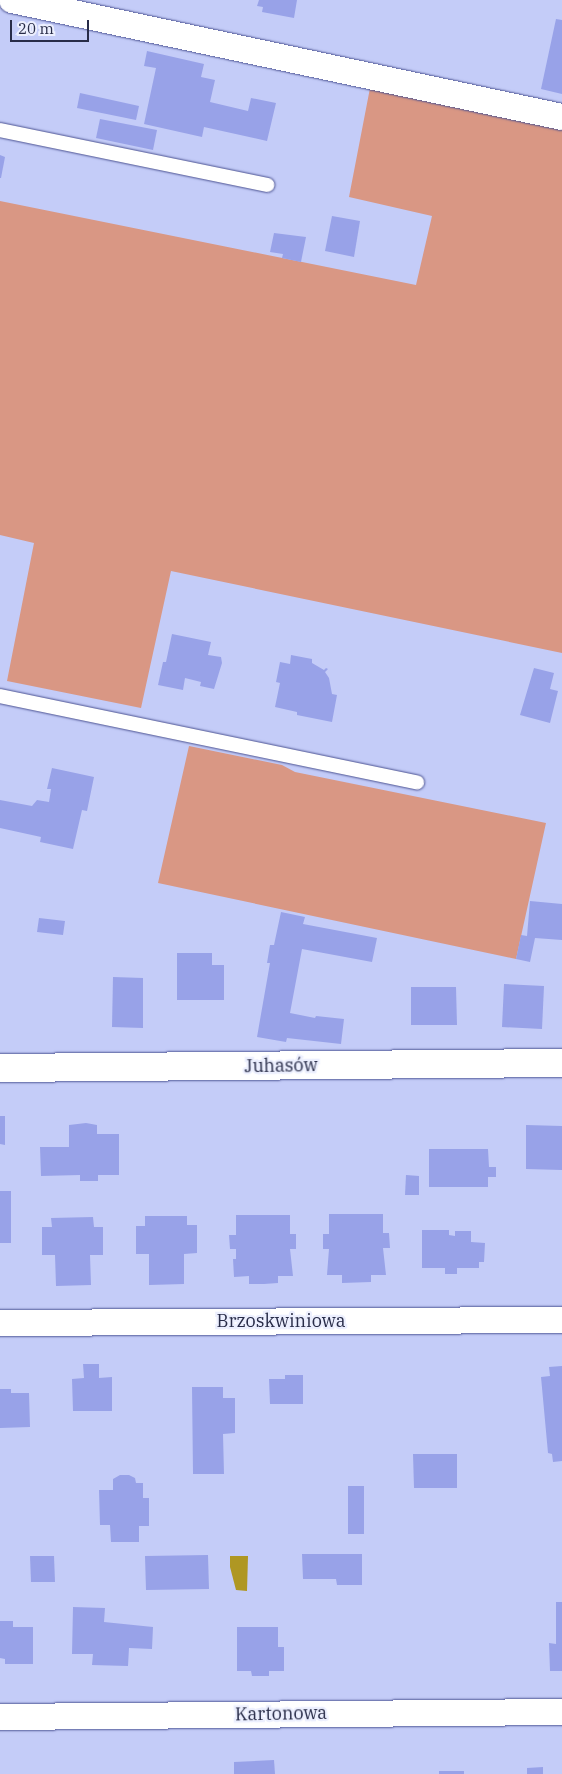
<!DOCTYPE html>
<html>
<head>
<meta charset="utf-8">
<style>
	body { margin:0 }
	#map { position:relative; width:562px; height:1774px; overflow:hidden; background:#c4ccf8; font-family:"IBM Plex Serif",serif }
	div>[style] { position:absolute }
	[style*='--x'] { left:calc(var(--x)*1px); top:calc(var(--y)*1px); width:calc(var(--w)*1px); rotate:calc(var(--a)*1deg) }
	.green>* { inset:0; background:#d99784 }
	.water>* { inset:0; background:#af9723 }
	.building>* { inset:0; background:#98a2e8 }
	.roads { filter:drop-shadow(0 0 1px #4c5392) drop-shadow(0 0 1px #4c5392) }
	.service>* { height:14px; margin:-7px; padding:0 7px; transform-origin:7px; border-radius:7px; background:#fff }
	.minor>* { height:26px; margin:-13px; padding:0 13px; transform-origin:13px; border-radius:13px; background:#fff }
	.tertiary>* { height:28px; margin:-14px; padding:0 14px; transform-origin:14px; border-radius:14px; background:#fff }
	span { translate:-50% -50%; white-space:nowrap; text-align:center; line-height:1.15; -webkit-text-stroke:4.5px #eceffe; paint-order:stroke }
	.street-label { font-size:18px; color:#282c48 }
	.scale { position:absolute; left:10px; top:20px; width:79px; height:22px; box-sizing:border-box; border:2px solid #282c48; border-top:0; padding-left:6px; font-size:15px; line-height:18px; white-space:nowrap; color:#282c48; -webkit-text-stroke:4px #eceffe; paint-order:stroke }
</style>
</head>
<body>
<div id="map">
	<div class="green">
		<div style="clip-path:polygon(370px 88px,562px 128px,562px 653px,171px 571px,141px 708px,7px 681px,34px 543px,0 535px,0 201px,416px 285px,432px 216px,349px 197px)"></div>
		<div style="clip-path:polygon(189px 746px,282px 765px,295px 772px,546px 823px,516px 959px,158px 883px)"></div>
	</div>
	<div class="water">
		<div style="clip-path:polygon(230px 1556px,248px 1556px,247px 1591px,236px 1590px,230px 1567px)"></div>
	</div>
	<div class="building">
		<div style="clip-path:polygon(259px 0,297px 0,294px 18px,262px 12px,263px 7px,257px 6px)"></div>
		<div style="clip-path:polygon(556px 19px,562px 20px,562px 94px,541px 89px)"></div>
		<div style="clip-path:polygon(147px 51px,204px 64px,201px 77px,215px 80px,210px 102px,248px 111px,251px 98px,276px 103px,267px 141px,204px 127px,202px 137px,144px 124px,156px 68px,144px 66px)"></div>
		<div style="clip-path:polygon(80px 93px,139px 106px,136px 120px,77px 108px)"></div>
		<div style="clip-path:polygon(100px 119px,157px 130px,153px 150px,96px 138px)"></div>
		<div style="clip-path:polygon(0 155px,5px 157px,1px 178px,0 178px)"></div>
		<div style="clip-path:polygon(332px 216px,360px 221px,354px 257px,325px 251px)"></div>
		<div style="clip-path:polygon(274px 233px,306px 237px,301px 262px,282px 258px,283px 254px,270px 252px)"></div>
		<div style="clip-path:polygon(172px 634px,211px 642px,208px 655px,221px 657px,222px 663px,214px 689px,200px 686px,201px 682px,185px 678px,183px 690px,158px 685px,163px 662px,166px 662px)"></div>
		<div style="clip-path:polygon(291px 655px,312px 659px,312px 663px,324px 670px,326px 668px,328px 669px,325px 672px,329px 678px,332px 694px,337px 695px,332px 722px,297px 715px,297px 712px,275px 707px,280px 683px,276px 682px,280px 662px,290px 664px)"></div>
		<div style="clip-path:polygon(534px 668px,554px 673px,550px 689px,558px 691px,550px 723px,520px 715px)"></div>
		<div style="clip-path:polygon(52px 768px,94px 777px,87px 811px,82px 810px,73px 849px,40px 842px,41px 837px,0 828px,0 800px,32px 806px,37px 800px,49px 802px,51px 789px,47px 789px)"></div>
		<div style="clip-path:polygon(530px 901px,562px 904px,562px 940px,535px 938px,530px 962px,516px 959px,521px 935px,527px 936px)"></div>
		<div style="clip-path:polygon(281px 912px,305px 917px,303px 924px,377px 938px,372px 962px,302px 949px,290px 1013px,315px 1018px,316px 1016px,344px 1019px,341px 1044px,287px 1038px,286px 1042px,257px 1037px,270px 963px,267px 963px,270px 945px,274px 945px)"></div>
		<div style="clip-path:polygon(39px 918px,65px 921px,63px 935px,37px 932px)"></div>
		<div style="clip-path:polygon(177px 953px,212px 953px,212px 965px,224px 965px,224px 1000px,177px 1000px)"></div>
		<div style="clip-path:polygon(113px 977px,143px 978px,143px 1028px,112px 1027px)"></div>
		<div style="clip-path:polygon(504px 984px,544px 986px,542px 1029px,502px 1027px)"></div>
		<div style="clip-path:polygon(411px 987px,456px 987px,457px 1025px,411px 1025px)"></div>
		<div style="clip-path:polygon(0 1116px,5px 1116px,5px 1145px,0 1144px)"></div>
		<div style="clip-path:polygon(86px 1123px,97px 1125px,97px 1134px,119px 1134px,119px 1175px,98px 1175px,98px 1181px,80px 1181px,80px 1175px,41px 1176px,40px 1147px,69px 1147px,69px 1125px)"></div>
		<div style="clip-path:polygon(526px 1125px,562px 1126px,562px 1170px,526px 1169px)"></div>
		<div style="clip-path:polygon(429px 1149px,488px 1149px,489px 1167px,496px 1167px,496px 1177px,488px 1177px,488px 1187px,429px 1187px)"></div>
		<div style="clip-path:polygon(406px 1175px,419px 1176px,419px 1195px,405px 1195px)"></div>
		<div style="clip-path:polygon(0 1191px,11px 1191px,11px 1243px,0 1243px)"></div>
		<div style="clip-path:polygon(329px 1214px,383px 1214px,383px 1233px,389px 1233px,390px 1248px,383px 1248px,386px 1275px,371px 1275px,371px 1282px,342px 1283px,342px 1275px,327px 1275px,329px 1249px,323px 1249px,323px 1234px,329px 1234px)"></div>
		<div style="clip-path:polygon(236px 1215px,290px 1215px,290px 1234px,296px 1234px,296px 1249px,290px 1249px,293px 1276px,278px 1276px,278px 1283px,264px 1284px,249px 1284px,249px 1276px,234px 1277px,233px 1259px,236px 1259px,236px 1249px,230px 1249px,229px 1235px,236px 1235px)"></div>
		<div style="clip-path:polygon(145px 1216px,187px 1216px,187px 1225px,197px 1225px,197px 1253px,184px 1254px,184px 1284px,149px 1285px,149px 1254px,136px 1254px,136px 1226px,145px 1226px)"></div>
		<div style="clip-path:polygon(93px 1217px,94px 1227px,103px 1227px,103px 1255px,90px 1255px,91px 1285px,56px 1286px,55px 1255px,42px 1255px,42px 1227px,52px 1227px,51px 1218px)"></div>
		<div style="clip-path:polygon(422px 1230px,449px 1230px,449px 1235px,455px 1236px,455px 1231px,471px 1231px,471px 1242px,485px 1243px,484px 1262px,479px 1262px,479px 1268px,457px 1268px,457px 1274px,445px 1274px,445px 1268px,422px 1268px)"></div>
		<div style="clip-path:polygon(83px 1364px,99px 1364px,99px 1378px,112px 1377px,112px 1411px,73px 1411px,72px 1379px,84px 1378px)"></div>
		<div style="clip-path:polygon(562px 1366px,562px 1461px,553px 1462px,552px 1454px,548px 1453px,541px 1377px,550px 1376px,549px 1367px)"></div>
		<div style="clip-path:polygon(285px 1375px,303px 1375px,303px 1404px,270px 1404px,269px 1379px,285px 1379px)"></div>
		<div style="clip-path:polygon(192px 1387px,223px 1387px,223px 1398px,235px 1398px,235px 1433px,223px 1434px,224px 1474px,193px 1474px)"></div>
		<div style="clip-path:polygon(0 1389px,11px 1389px,11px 1393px,29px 1393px,30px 1427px,0 1428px)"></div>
		<div style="clip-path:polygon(413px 1454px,457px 1454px,457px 1488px,414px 1488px)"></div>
		<div style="clip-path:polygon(120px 1475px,129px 1475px,135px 1478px,136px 1483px,143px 1483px,143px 1498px,149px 1498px,149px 1526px,139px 1526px,139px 1542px,111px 1542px,110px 1525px,100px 1525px,99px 1490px,113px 1490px,113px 1479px)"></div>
		<div style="clip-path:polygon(348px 1486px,364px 1486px,364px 1534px,348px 1534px)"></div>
		<div style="clip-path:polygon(302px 1554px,362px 1554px,362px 1585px,337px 1585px,336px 1579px,303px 1579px)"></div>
		<div style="clip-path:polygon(208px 1555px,209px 1589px,146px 1590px,145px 1556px)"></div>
		<div style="clip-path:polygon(30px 1556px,54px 1556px,55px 1582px,31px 1582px)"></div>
		<div style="clip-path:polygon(556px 1602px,562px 1602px,562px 1671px,550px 1671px,549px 1643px,556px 1644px)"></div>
		<div style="clip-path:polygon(73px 1607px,105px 1608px,104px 1622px,153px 1627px,152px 1649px,129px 1648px,128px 1666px,92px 1665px,93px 1654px,72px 1654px)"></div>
		<div style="clip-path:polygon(0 1621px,13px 1621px,13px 1627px,33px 1627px,33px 1664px,5px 1664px,5px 1659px,0 1658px)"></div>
		<div style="clip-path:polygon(237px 1627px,278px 1627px,278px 1647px,284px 1647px,284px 1671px,269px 1671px,269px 1676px,252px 1676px,251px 1671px,237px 1671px)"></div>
		<div style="clip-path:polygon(274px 1760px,275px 1774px,234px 1774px,234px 1762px)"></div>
		<div style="clip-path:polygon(543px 1767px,543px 1774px,527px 1774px,527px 1768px)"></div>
		<div style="clip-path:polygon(439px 1771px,464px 1771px,464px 1774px,439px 1774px)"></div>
	</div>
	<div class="roads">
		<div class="service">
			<div style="--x:0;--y:130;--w:273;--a:11.6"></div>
			<div style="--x:0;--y:696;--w:426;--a:11.7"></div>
		</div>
		<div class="minor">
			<div style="--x:12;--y:0;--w:562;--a:12.01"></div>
			<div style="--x:0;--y:1323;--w:562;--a:-0.31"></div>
			<div style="--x:0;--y:1717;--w:562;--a:-0.51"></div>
		</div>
		<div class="tertiary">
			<div style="--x:0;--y:1068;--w:562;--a:-0.51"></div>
		</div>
	</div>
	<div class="street-label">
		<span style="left:281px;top:1066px;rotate:-1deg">Juhasów</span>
		<span style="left:281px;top:1321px">Brzoskwiniowa</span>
		<span style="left:281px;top:1714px;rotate:-1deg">Kartonowa</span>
	</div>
	<div class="scale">20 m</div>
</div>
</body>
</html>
